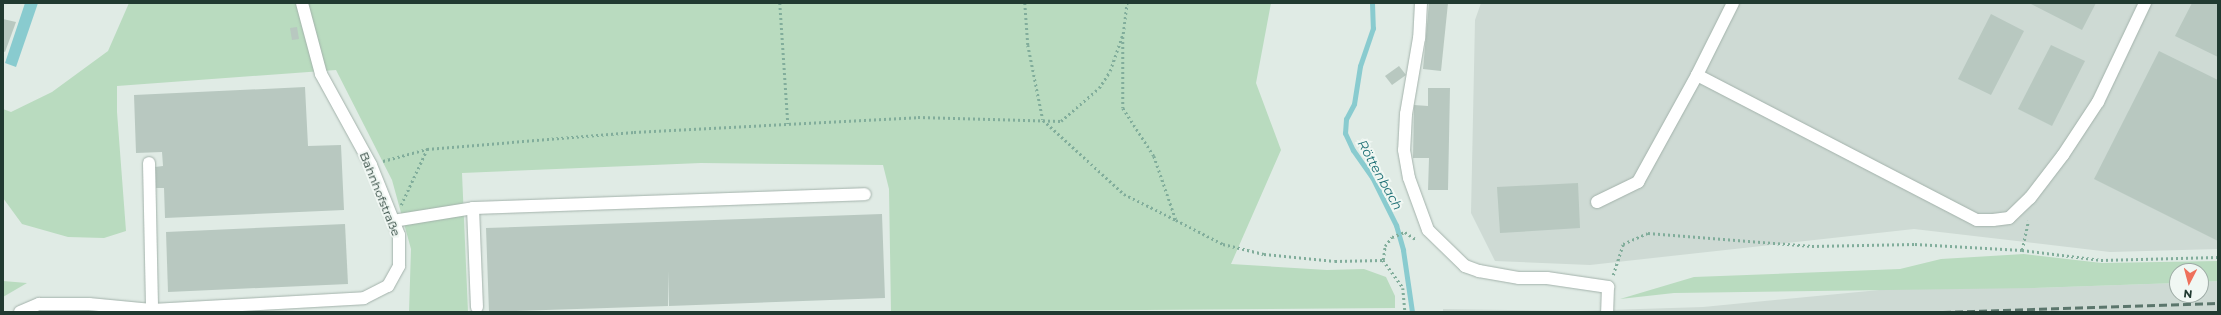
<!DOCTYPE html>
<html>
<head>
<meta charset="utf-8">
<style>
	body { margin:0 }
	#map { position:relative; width:2221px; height:315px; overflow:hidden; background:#e0ebe5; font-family:Montserrat,sans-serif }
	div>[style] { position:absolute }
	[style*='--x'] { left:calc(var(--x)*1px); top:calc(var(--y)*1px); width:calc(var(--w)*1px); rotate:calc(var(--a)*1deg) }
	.built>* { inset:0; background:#cedad4 }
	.green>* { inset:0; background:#b9dbbf }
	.water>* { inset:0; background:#89cbcf }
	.stream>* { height:5px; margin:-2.5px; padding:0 2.5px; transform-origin:2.5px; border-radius:2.5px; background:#89cbcf }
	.building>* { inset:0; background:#b8c8c0 }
	.path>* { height:2.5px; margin-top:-1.25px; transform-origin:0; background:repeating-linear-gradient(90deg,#81ad9b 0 2px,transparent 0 5px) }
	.roads { filter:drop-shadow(0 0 1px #a3b2ab) drop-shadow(0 0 1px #a3b2ab) }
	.minor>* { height:12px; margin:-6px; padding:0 6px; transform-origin:6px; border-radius:6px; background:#fff }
	.rail>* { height:3px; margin-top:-1.5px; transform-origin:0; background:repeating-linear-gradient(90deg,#5b766c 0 8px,transparent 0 12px) }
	span { translate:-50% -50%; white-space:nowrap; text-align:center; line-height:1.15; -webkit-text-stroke:4px #f0f7f3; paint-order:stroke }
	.street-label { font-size:12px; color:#213a31 }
	.water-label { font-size:13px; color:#1d6f74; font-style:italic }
	.frame { position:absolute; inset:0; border:4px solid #213a31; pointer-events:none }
	.north { position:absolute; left:2169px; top:263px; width:40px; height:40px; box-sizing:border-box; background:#f0f7f3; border:1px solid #9daba5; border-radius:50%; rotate:186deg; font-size:11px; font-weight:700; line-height:16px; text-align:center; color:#213a31 }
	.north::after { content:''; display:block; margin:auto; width:14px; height:18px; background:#ee705b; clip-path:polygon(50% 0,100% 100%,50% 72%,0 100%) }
</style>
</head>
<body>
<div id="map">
	<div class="built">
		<div style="clip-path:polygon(1481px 3px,2218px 3px,2218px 249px,2110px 252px,1914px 229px,1590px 265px,1495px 261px,1471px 213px,1475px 20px)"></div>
		<div style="clip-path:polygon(2218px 281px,2218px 312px,1443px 312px,1443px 309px,1577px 311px,1703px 307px,1900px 288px,2034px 288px,2177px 283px,2177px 295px,2201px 295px,2201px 282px)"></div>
	</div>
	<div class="green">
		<div style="clip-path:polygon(129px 3px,1271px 3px,1256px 83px,1281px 150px,1231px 264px,1327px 270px,1364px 269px,1386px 277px,1395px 296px,1395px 308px,891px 312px,889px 189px,883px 165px,701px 163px,462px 173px,468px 312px,409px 312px,411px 249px,392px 180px,336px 70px,117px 86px,117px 112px,126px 231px,104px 238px,68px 237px,22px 224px,3px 198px,3px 109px,11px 112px,52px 92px,108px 51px)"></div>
		<div style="clip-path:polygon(2024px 254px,2102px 263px,2218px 261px,2218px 281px,2201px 282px,2201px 271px,2177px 271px,2177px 283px,2034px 288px,1674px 293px,1620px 299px,1694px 277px,1900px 269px,1941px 259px)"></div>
		<div style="clip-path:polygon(3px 281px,27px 283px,3px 297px)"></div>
	</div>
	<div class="water">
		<div style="clip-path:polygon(25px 3px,38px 3px,16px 67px,5px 63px)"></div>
	</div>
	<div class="stream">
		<div style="--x:1372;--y:3;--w:25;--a:88"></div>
		<div style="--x:1373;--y:28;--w:40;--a:108.9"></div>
		<div style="--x:1360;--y:66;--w:38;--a:99"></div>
		<div style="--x:1354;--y:104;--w:17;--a:118"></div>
		<div style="--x:1346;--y:119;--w:14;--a:94"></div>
		<div style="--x:1345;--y:133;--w:19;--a:65"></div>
		<div style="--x:1353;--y:150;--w:33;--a:55"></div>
		<div style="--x:1372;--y:177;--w:54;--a:63.4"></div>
		<div style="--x:1396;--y:225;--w:26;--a:74"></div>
		<div style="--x:1403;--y:250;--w:63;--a:81.7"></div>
	</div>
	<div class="building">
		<div style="clip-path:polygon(1429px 3px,1448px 3px,1441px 71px,1423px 69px)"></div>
		<div style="clip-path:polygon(2029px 3px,2096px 3px,2082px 30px)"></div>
		<div style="clip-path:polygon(2192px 3px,2218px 3px,2218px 57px,2175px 36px)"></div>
		<div style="clip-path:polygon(1991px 14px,2024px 31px,1991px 95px,1958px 79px)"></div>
		<div style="clip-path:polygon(3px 19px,16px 22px,5px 52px,3px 51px)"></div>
		<div style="clip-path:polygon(297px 27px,299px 39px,292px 40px,290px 28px)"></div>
		<div style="clip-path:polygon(2051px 45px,2085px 61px,2052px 126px,2018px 109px)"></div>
		<div style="clip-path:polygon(2159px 51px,2218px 80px,2218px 241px,2094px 179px)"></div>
		<div style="clip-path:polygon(1399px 66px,1406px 75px,1392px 85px,1385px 76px)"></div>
		<div style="clip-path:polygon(305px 87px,308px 146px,341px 145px,344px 210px,165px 218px,164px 188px,156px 188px,155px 167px,163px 166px,162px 152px,136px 153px,134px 95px)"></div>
		<div style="clip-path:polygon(1428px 88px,1450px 88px,1448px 190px,1428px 190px,1429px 158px,1413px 158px,1414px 105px,1428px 106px)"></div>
		<div style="clip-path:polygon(1578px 183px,1580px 228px,1500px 233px,1497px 187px)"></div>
		<div style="clip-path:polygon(882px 214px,885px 298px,669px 306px,668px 271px,668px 306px,489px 312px,486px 228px)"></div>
		<div style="clip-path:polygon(345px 224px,348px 284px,168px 292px,166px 232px)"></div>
	</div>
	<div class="path">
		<div style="--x:780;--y:3;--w:121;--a:86.2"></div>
		<div style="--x:1025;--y:3;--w:42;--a:85.9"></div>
		<div style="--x:1028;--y:45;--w:76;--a:78.7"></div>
		<div style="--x:1043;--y:120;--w:110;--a:42.4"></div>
		<div style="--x:1124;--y:194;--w:58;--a:26.6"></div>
		<div style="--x:1123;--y:37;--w:71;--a:90"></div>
		<div style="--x:1123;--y:108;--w:57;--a:57.1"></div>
		<div style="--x:1154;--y:156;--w:68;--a:71"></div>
		<div style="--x:1176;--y:220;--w:53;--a:27.1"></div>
		<div style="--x:1223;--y:244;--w:42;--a:13.7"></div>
		<div style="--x:1264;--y:254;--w:71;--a:5.6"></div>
		<div style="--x:1335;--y:261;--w:48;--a:-1.2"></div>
		<div style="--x:1383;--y:260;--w:14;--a:-82"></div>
		<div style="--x:1385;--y:246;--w:11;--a:-52"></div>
		<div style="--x:1392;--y:237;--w:14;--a:-21"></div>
		<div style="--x:1405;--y:232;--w:14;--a:34"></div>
		<div style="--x:383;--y:161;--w:46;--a:-15.3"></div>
		<div style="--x:401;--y:205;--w:62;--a:-65.1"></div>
		<div style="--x:427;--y:149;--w:208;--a:-4.7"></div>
		<div style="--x:634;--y:132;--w:284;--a:-3"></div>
		<div style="--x:918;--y:117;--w:143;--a:1.6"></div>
		<div style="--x:1061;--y:121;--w:50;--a:-41"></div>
		<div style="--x:1099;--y:88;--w:20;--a:-57"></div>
		<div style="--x:1110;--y:71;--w:39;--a:-71"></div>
		<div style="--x:1123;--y:34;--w:31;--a:-83"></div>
		<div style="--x:2022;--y:250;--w:30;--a:-78"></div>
		<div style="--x:1383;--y:260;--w:34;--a:54"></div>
		<div style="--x:1403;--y:288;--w:24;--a:85"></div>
		<div style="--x:1613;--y:275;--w:33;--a:-72"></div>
		<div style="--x:1623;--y:244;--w:27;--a:-24"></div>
		<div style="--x:1648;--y:233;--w:165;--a:4.5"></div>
		<div style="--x:1812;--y:246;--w:103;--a:-1.1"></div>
		<div style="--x:1915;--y:244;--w:107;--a:3.2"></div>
		<div style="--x:2022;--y:250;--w:80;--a:7.2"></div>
		<div style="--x:2101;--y:260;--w:117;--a:-1.5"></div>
	</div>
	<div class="roads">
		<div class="minor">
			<div style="--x:1421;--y:3;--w:35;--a:93"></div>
			<div style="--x:1419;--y:38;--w:77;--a:99.7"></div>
			<div style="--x:1406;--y:114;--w:36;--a:93"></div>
			<div style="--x:1404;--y:150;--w:28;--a:80"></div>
			<div style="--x:1409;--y:178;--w:55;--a:69.9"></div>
			<div style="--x:1428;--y:230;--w:52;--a:44.2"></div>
			<div style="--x:1465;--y:266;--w:15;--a:20"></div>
			<div style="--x:1479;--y:271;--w:41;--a:9.9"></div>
			<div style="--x:1519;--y:278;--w:28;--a:0"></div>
			<div style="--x:1547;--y:278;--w:62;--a:8.4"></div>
			<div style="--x:1608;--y:287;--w:25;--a:92"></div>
			<div style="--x:1733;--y:3;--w:80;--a:116.6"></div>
			<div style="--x:1697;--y:75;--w:315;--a:27.4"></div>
			<div style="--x:1977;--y:220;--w:16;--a:0"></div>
			<div style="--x:1993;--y:220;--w:16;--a:-7"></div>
			<div style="--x:2009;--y:218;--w:29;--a:-44"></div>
			<div style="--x:2030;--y:198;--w:54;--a:-52.5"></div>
			<div style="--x:2063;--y:155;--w:64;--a:-56.6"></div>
			<div style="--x:2098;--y:102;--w:110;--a:-64.6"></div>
			<div style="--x:149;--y:163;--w:147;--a:88.8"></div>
			<div style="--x:1597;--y:202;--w:46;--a:-26"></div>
			<div style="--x:1638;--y:182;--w:122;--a:-61.1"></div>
			<div style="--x:473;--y:208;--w:99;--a:87.7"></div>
			<div style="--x:393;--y:221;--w:81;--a:-9.2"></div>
			<div style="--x:473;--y:208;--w:392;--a:-2"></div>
			<div style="--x:20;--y:312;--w:21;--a:-23"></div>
			<div style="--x:39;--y:304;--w:50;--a:0"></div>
			<div style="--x:89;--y:304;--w:63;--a:5.4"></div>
			<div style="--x:152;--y:310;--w:212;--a:-3.2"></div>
			<div style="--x:364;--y:298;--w:27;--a:-27"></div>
			<div style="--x:388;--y:286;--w:23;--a:-61"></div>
			<div style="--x:399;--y:266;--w:31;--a:-90"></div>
			<div style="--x:399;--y:235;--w:75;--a:-111.8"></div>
			<div style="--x:371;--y:165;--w:104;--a:-118.8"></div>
			<div style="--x:321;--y:74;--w:73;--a:-105"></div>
		</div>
	</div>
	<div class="rail">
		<div style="--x:1943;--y:312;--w:275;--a:-1.9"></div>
	</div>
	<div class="street-label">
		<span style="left:380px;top:194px;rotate:68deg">Bahnhofstraße</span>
	</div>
	<div class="water-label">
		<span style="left:1380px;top:175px;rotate:61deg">Röttenbach</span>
	</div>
	<div class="frame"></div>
	<div class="north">N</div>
</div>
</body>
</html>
